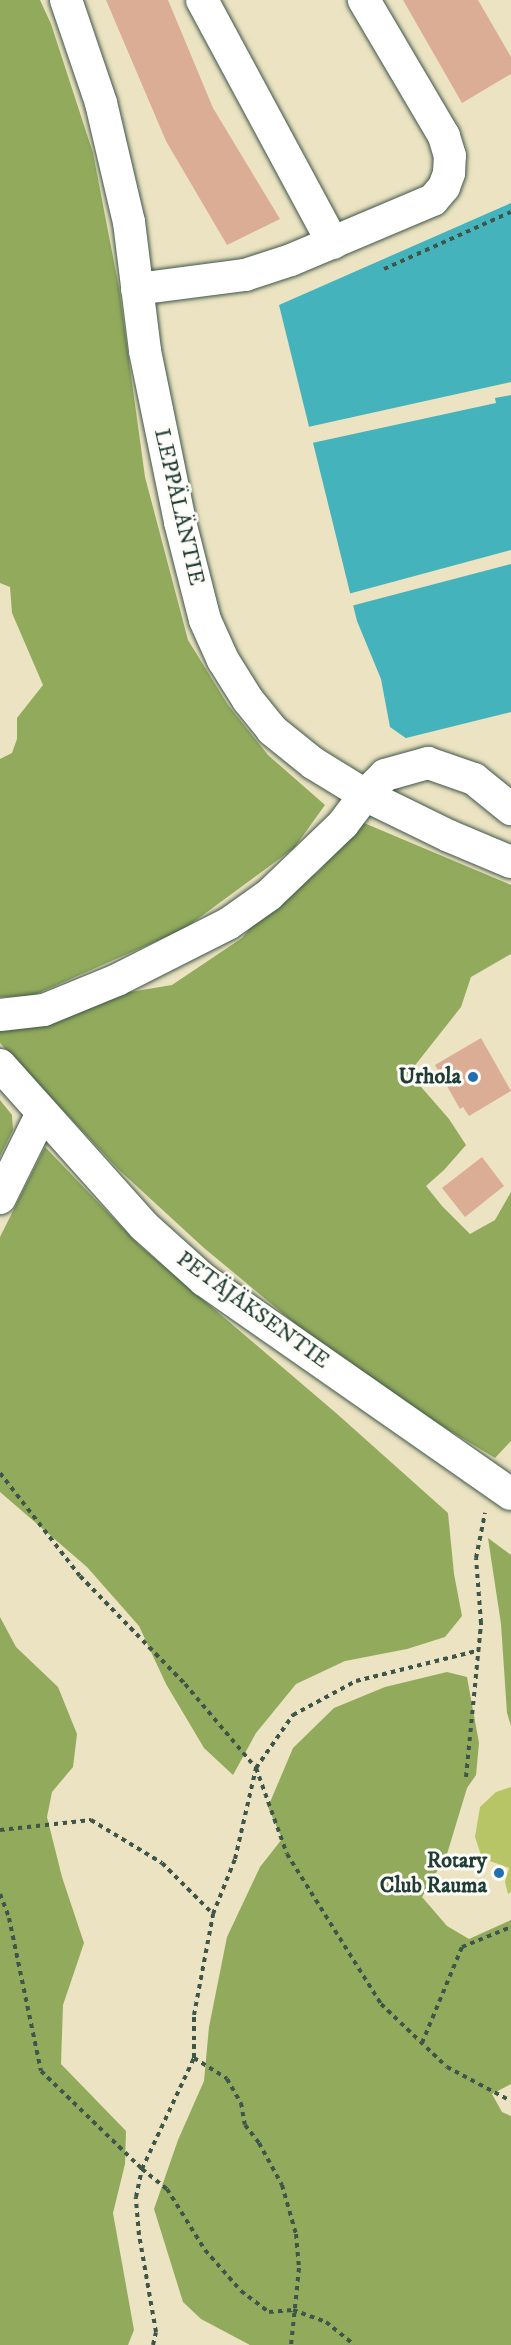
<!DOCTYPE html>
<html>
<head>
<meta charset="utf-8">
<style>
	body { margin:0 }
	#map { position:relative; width:511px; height:2345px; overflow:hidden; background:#ebe3c1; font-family:"IM FELL DW Pica",serif }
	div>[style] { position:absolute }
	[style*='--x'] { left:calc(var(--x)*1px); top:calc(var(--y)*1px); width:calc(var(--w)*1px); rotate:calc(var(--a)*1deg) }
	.green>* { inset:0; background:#b8c567 }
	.forest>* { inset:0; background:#92aa5c }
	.water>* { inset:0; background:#44b3bc }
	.pier>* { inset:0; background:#ebe3c1 }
	.building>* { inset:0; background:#dbad94 }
	.path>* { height:4px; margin-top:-2px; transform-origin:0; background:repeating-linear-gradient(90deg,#3e5649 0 4.5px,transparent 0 9px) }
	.roads { filter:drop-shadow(0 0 2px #3e5649) drop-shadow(0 0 2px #3e5649) }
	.minor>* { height:32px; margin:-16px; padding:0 16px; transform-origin:16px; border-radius:16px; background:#fff }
	.dots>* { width:16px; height:16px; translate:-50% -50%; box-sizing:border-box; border:3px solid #fdfcf7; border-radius:50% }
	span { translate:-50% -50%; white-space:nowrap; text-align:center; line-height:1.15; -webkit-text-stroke:6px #fdfcf7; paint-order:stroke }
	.street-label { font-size:22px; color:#1f3d34 }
	.poi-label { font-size:22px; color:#1f3d34; font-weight:700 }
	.right { translate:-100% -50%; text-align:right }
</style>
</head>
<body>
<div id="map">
	<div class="green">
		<div style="clip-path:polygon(511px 1787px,511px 1892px,508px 1894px,505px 1882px,509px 1868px,482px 1858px,475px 1837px,480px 1807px,496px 1792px)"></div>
	</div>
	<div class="forest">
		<div style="clip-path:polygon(0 0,40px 0,51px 24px,93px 153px,119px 288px,145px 477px,188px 640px,228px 705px,268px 755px,325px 805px,294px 848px,184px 929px,32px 996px,0 997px,0 759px,12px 753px,17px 739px,17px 718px,43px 685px,12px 613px,10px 587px,0 583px)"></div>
		<div style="clip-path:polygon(364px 823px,511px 885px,511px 954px,471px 977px,461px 1007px,409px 1073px,449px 1119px,466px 1145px,444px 1170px,426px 1186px,442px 1206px,470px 1234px,495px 1220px,511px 1192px,511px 1441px,495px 1458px,424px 1415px,321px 1345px,204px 1248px,118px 1169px,0 1043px,0 1027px,112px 995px,172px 985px,242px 938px,269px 906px,318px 872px)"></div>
		<div style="clip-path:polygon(0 1100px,12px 1115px,13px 1130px,0 1156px)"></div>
		<div style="clip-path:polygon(45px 1147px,139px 1245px,336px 1413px,448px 1513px,454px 1574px,462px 1616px,445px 1637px,407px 1649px,345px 1661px,296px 1684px,256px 1733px,233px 1775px,204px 1748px,166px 1684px,139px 1626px,87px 1567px,0 1492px,0 1237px)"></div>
		<div style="clip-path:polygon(488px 1538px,511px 1555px,511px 1726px,507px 1713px,501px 1624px)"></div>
		<div style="clip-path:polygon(0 1617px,16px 1647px,58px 1687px,77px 1734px,73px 1767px,52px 1792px,47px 1817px,62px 1877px,84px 1943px,63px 2005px,61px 2064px,126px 2131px,125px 2164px,113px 2213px,134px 2330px,128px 2345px,0 2345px)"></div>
		<div style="clip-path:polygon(447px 1672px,467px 1677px,479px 1743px,476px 1775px,467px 1788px,447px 1854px,422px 1897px,447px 1926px,469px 1939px,511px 1920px,511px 2084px,492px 2094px,502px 2112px,511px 2116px,511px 2345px,250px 2345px,201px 2319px,183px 2302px,154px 2209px,178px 2140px,204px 2081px,209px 2027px,227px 1937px,260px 1867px,282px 1839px,268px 1807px,293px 1748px,334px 1708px,385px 1687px)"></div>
	</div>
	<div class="water">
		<div style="clip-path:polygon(511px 203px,511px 716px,410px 741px,390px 727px,381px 679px,357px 621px,279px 305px)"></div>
	</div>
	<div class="pier">
		<div style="clip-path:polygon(511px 382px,511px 395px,495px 398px,496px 403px,312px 443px,308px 427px)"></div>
		<div style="clip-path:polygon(511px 550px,511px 564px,351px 606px,348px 594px)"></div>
		<div style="clip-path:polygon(511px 712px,511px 719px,411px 744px,402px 739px)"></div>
	</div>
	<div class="building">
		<div style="clip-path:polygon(106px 0,168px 0,213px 108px,280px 219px,227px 245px,166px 141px)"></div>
		<div style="clip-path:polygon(403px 0,478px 0,511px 57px,511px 74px,462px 103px)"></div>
		<div style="clip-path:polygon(481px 1038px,511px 1091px,469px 1116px,463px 1107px,460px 1109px,435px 1065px)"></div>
		<div style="clip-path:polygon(482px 1157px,504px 1186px,465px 1217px,442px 1188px)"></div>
	</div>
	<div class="path">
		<div style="--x:384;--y:269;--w:139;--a:-24.2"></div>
		<div style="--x:0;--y:1473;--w:130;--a:52.2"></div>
		<div style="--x:80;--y:1576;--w:151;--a:45.8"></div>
		<div style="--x:185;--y:1684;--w:110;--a:49.8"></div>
		<div style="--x:256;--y:1768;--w:91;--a:70.2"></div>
		<div style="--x:287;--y:1854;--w:177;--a:57.9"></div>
		<div style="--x:381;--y:2004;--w:91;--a:43.7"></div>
		<div style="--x:447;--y:2067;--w:72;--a:28"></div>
		<div style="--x:466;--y:1777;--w:155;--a:-84.4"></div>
		<div style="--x:481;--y:1623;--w:65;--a:-94.4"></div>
		<div style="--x:476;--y:1558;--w:46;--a:-78.7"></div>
		<div style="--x:0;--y:1830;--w:92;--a:-6.3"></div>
		<div style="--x:91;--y:1820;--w:83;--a:31.2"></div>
		<div style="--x:162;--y:1863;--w:72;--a:45"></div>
		<div style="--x:0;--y:1894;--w:26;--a:69"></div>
		<div style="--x:9;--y:1918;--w:156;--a:78.2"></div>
		<div style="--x:41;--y:2071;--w:141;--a:44.1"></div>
		<div style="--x:142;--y:2169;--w:32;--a:39"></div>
		<div style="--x:167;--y:2189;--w:72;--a:58.1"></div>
		<div style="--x:205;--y:2250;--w:55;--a:48.7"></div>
		<div style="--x:241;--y:2291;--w:35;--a:37"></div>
		<div style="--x:269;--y:2312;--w:24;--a:-5"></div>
		<div style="--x:293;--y:2310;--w:35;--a:20"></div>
		<div style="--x:326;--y:2322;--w:36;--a:39"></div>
		<div style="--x:422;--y:2043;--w:104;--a:-67.4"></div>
		<div style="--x:462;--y:1947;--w:53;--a:-22.2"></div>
		<div style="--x:194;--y:2058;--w:39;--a:32"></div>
		<div style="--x:227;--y:2079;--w:28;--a:60"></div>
		<div style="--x:241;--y:2103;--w:22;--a:80"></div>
		<div style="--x:245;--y:2125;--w:23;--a:52"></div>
		<div style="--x:259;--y:2143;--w:48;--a:61.3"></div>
		<div style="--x:282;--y:2185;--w:51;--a:74.1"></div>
		<div style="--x:296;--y:2234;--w:34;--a:85"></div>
		<div style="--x:299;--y:2268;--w:77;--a:95.9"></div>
		<div style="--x:153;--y:2345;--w:13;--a:-77"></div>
		<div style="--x:156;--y:2332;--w:98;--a:-99.9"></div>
		<div style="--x:139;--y:2235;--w:38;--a:-95"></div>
		<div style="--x:136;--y:2197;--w:29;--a:-78"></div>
		<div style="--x:142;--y:2169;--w:123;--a:-64.9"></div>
		<div style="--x:194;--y:2058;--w:43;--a:-90"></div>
		<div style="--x:194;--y:2015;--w:103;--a:-79.3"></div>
		<div style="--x:213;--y:1914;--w:59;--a:-68.2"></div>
		<div style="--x:235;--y:1859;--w:93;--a:-77"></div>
		<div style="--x:256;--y:1768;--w:65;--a:-55.1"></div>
		<div style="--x:293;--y:1715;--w:72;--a:-28.4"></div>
		<div style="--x:356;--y:1681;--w:124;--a:-14"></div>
	</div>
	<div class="roads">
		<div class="minor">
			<div style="--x:66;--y:0;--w:109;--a:71.2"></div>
			<div style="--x:101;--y:103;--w:122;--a:76.8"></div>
			<div style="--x:129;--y:222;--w:130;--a:82.9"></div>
			<div style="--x:145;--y:351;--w:175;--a:78.4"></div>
			<div style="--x:180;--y:522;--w:101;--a:75.7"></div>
			<div style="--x:205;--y:620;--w:44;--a:65.8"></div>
			<div style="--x:223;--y:660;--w:47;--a:58"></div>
			<div style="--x:248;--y:700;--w:38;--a:51"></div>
			<div style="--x:272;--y:730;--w:53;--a:38.8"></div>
			<div style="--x:313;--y:763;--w:61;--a:31.6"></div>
			<div style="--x:365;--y:795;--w:93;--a:26"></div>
			<div style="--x:449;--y:836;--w:67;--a:22.8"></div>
			<div style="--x:202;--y:0;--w:276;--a:61.7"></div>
			<div style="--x:137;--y:289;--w:109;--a:-7.4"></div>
			<div style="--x:245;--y:275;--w:48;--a:-18.1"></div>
			<div style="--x:291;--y:260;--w:154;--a:-22.9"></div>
			<div style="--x:433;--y:200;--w:17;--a:-50"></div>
			<div style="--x:444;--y:187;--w:15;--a:-70"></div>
			<div style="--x:449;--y:173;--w:17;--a:-87"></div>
			<div style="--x:450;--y:156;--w:21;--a:-107"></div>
			<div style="--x:444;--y:136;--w:158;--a:-120.5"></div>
			<div style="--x:0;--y:1015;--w:44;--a:-6.5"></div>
			<div style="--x:44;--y:1010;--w:79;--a:-22.3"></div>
			<div style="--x:117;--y:980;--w:124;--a:-26.8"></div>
			<div style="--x:228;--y:924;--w:50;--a:-35.3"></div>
			<div style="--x:269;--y:895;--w:103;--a:-43.8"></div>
			<div style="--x:343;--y:824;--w:36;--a:-53"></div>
			<div style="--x:365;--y:795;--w:28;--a:-45"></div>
			<div style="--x:385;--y:775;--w:45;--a:-15.6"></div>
			<div style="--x:428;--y:763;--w:49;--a:19.2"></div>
			<div style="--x:474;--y:779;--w:48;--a:39"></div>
			<div style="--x:0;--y:1065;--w:216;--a:48.2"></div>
			<div style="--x:144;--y:1226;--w:81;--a:42"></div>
			<div style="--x:204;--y:1280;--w:374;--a:34.9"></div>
			<div style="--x:0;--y:1198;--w:95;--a:-63.7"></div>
		</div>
	</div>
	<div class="dots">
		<div style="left:473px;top:1077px;background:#1f6fb2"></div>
		<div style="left:499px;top:1873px;background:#1f6fb2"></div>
	</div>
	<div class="street-label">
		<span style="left:179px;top:507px;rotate:77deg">LEPPÄLÄNTIE</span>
		<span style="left:253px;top:1310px;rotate:36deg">PETÄJÄKSENTIE</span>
	</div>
	<div class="poi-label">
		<span class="right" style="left:461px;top:1077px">Urhola</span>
		<span class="right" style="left:487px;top:1873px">Rotary<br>Club Rauma</span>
	</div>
</div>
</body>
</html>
